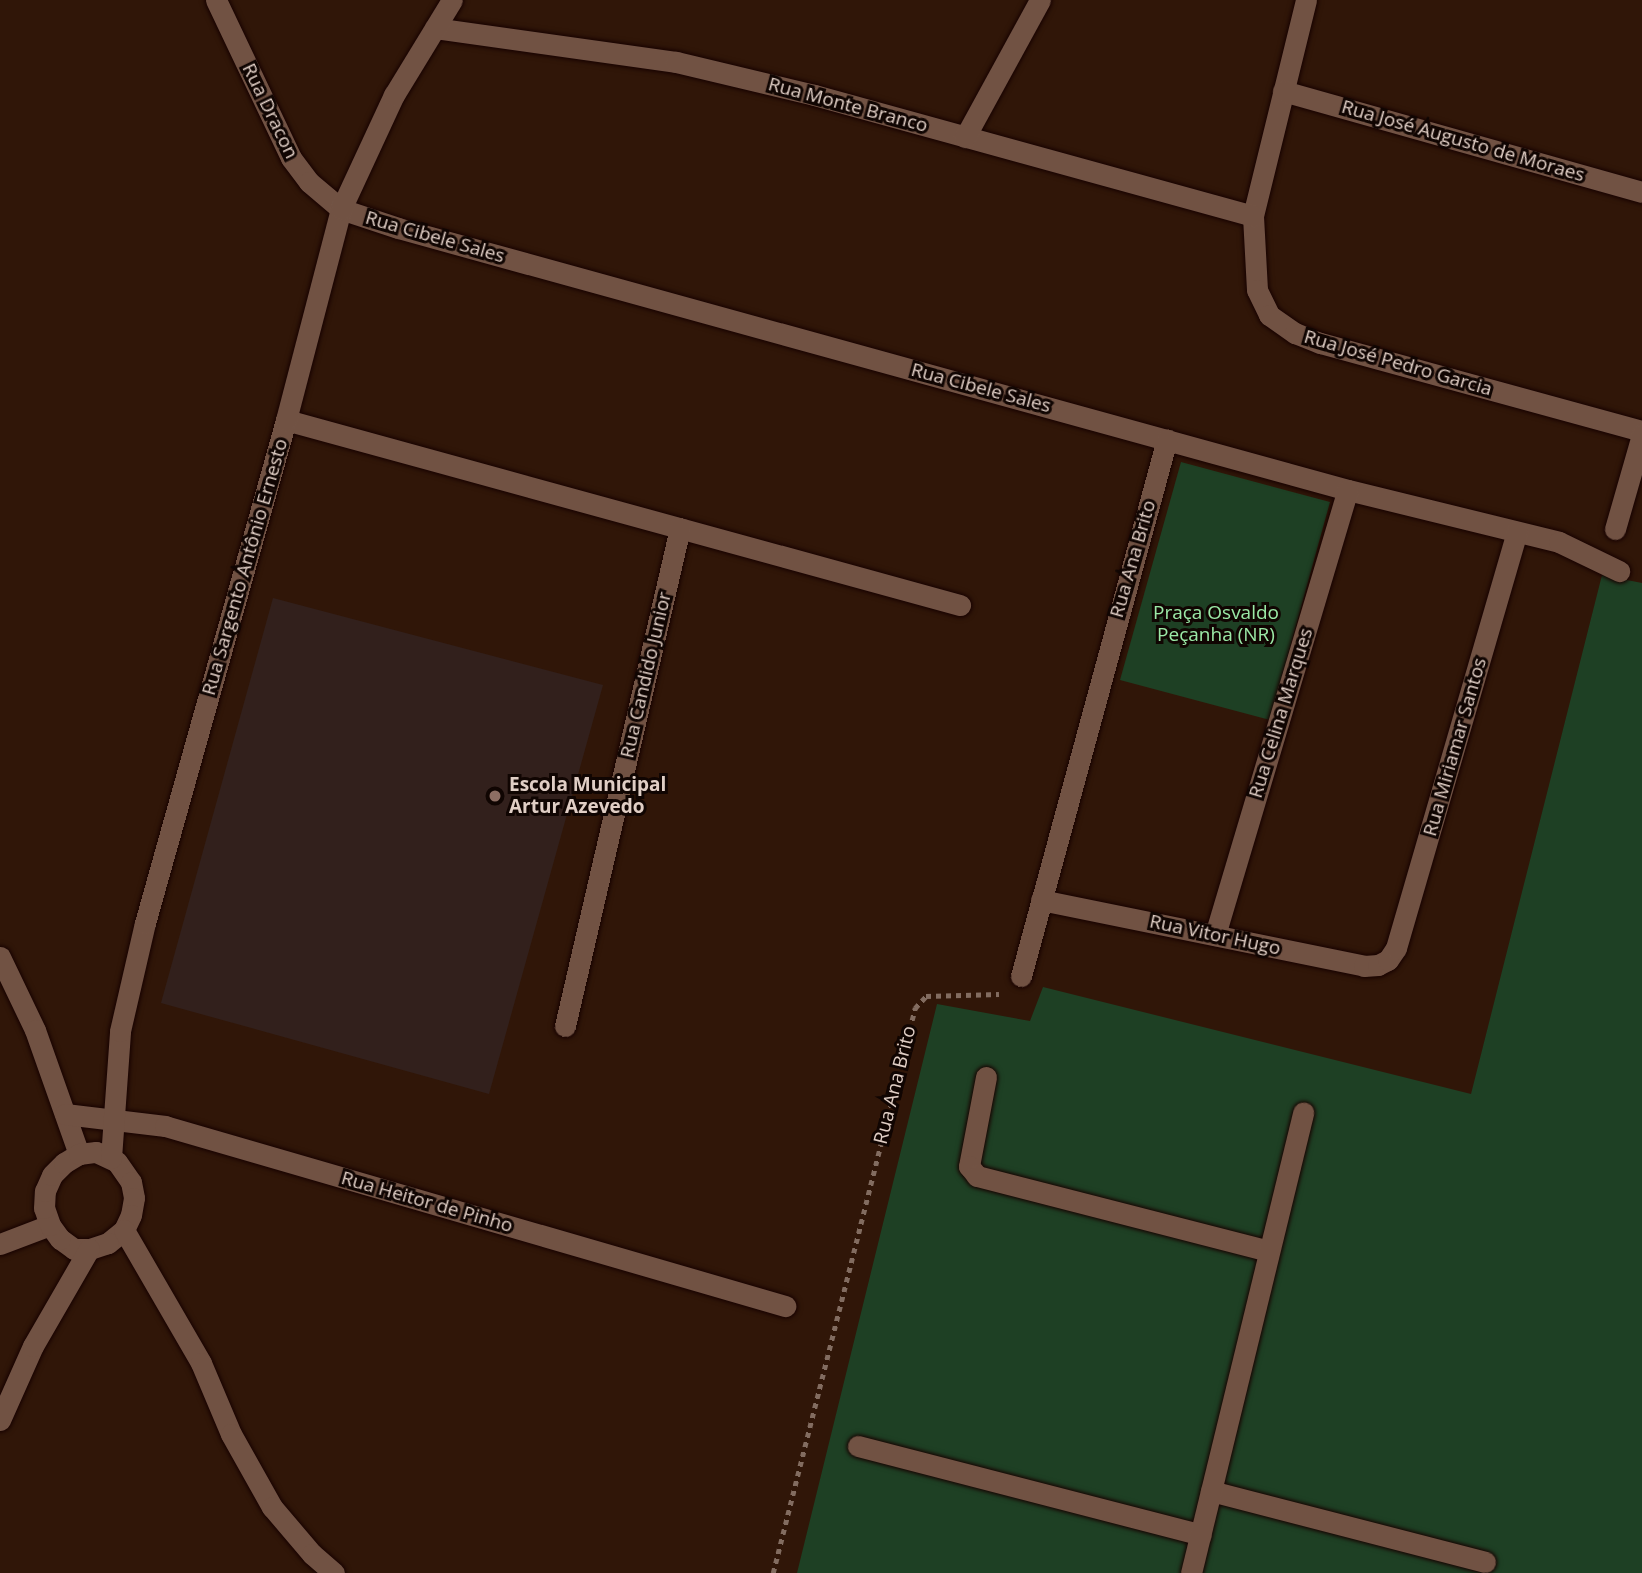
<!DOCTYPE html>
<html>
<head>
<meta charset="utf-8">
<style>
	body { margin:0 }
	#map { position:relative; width:1642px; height:1573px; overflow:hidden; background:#301608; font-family:"Open Sans",sans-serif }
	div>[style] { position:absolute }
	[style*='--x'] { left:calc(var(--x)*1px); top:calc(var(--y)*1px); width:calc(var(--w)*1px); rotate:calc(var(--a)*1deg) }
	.education>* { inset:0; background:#32201c }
	.green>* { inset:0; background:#1e4024 }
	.path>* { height:4.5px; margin-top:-2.25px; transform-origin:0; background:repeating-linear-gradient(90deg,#826c60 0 5px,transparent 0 10px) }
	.roads { filter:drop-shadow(0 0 2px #170200) drop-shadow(0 0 2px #170200) }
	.minor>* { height:21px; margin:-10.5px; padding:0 10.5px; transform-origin:10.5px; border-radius:10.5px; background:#715243 }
	.tertiary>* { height:21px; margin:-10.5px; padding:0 10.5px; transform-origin:10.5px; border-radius:10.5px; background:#715243 }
	.dots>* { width:19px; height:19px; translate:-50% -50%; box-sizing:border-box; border:4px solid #100502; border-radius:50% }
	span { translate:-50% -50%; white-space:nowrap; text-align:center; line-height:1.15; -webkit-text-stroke:6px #100502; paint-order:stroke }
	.street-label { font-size:19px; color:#e0cec5 }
	.park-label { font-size:19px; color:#9be9a6 }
	.poi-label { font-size:19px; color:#e0cec5; font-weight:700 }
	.left { translate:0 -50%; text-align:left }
</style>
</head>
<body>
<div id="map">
	<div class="education">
		<div style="clip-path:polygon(273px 598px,603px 685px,489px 1094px,161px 1003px)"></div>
	</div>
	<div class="green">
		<div style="clip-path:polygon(1181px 462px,1330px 502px,1270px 720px,1120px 680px)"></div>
		<div style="clip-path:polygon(1602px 575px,1642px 583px,1642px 1573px,797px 1573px,937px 1004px,1030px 1021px,1043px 987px,1471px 1094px)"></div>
	</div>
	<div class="path">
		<div style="--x:773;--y:1573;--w:583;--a:-75.89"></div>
		<div style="--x:915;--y:1008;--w:16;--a:-47"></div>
		<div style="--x:926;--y:996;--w:73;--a:-1.6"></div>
	</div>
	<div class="roads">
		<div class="minor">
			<div style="--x:216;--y:0;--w:175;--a:64.6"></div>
			<div style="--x:291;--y:158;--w:30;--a:53"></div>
			<div style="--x:309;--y:182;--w:42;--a:40.2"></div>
			<div style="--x:341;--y:209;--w:60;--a:18.4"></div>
			<div style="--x:398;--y:228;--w:985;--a:15.42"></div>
			<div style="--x:1348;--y:490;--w:217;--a:13.8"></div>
			<div style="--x:1559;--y:542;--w:67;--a:25.8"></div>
			<div style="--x:1306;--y:0;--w:222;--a:103.8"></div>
			<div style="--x:1253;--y:216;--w:74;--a:86.9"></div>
			<div style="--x:1257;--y:290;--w:28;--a:64"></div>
			<div style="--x:1269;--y:315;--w:32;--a:35"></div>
			<div style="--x:1295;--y:333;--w:27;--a:22"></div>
			<div style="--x:1320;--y:343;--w:334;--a:15.3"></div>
			<div style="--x:435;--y:28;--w:243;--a:8"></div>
			<div style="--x:676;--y:62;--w:142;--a:13.4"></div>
			<div style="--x:814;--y:95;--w:455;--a:15.4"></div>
			<div style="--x:1283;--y:91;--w:373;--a:15.7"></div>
			<div style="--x:965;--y:137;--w:156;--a:-61.3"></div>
			<div style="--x:286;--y:420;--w:699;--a:15.35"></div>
			<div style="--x:1615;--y:529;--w:98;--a:-74"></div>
			<div style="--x:1041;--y:900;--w:330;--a:11.5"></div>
			<div style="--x:1364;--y:966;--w:14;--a:-4"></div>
			<div style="--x:1378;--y:965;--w:11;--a:-27"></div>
			<div style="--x:1388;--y:960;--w:14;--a:-56"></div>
			<div style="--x:1396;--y:948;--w:433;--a:-73.8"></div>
			<div style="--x:1215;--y:935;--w:464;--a:-73.4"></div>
			<div style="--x:0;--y:957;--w:81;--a:64.4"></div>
			<div style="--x:35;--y:1030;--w:132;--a:70.5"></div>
			<div style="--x:1021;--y:976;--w:556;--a:-74.79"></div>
			<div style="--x:565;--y:1026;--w:511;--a:-77"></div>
			<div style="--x:986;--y:1077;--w:91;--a:100.8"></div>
			<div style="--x:969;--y:1166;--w:13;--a:51"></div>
			<div style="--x:977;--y:1176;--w:301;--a:14.4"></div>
			<div style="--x:65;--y:1114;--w:101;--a:6.8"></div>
			<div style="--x:165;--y:1126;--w:646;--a:16.19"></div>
			<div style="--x:0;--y:1244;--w:53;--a:-20.8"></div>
			<div style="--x:858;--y:1446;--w:354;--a:14.5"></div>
			<div style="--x:1211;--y:1491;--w:283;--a:14.5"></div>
			<div style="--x:1191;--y:1573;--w:474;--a:-76.3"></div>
		</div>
		<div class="tertiary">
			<div style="--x:96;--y:1152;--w:23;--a:25"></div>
			<div style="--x:117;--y:1162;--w:24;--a:55"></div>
			<div style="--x:131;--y:1182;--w:16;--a:79"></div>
			<div style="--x:134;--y:1198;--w:17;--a:100"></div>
			<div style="--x:131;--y:1215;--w:17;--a:115"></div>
			<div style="--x:124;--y:1230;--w:21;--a:141"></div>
			<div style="--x:108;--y:1243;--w:20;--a:162"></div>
			<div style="--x:89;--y:1249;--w:15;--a:180"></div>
			<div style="--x:74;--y:1249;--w:17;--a:-144"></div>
			<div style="--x:60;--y:1239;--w:17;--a:-126"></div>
			<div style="--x:50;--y:1225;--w:18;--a:-109"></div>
			<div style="--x:44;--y:1208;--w:17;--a:-87"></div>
			<div style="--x:45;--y:1191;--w:17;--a:-66"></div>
			<div style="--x:52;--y:1175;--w:17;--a:-45"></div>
			<div style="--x:64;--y:1163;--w:17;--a:-31"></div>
			<div style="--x:79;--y:1154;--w:17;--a:-7"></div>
			<div style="--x:111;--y:1158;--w:127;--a:-85.9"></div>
			<div style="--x:120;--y:1031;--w:111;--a:-77"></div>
			<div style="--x:145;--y:923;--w:522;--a:-74.34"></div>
			<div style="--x:286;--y:420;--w:218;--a:-75.4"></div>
			<div style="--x:341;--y:209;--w:126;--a:-65.1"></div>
			<div style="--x:394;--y:95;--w:111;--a:-58.6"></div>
			<div style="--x:124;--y:1230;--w:154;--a:59.9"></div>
			<div style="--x:201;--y:1363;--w:77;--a:67.1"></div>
			<div style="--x:231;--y:1434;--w:84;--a:60.7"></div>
			<div style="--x:272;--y:1507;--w:62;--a:49.6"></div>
			<div style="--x:312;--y:1554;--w:29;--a:41"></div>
			<div style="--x:0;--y:1420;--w:81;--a:-66"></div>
			<div style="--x:33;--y:1346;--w:112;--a:-60"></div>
		</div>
	</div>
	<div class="dots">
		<div style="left:495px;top:796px;background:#8d6e63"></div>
	</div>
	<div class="street-label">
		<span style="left:848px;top:105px;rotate:15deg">Rua Monte Branco</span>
		<span style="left:270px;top:111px;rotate:64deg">Rua Dracon</span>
		<span style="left:1463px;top:141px;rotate:16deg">Rua José Augusto de Moraes</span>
		<span style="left:435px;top:237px;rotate:16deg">Rua Cibele Sales</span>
		<span style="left:1398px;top:363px;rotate:16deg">Rua José Pedro Garcia</span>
		<span style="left:981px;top:388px;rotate:15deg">Rua Cibele Sales</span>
		<span style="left:1133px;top:559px;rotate:-74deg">Rua Ana Brito</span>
		<span style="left:245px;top:567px;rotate:-74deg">Rua Sargento Antônio Ernesto</span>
		<span style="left:646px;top:675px;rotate:-77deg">Rua Candido Junior</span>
		<span style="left:1281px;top:713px;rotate:-73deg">Rua Celina Marques</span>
		<span style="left:1455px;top:747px;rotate:-74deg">Rua Miriamar Santos</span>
		<span style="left:1215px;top:935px;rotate:12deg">Rua Vitor Hugo</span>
		<span style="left:895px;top:1085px;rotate:-76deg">Rua Ana Brito</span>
		<span style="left:427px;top:1202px;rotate:16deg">Rua Heitor de Pinho</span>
	</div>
	<div class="park-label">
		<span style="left:1216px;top:624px">Praça Osvaldo<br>Peçanha (NR)</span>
	</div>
	<div class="poi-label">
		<span class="left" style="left:509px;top:796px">Escola Municipal<br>Artur Azevedo</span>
	</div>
</div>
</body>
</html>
